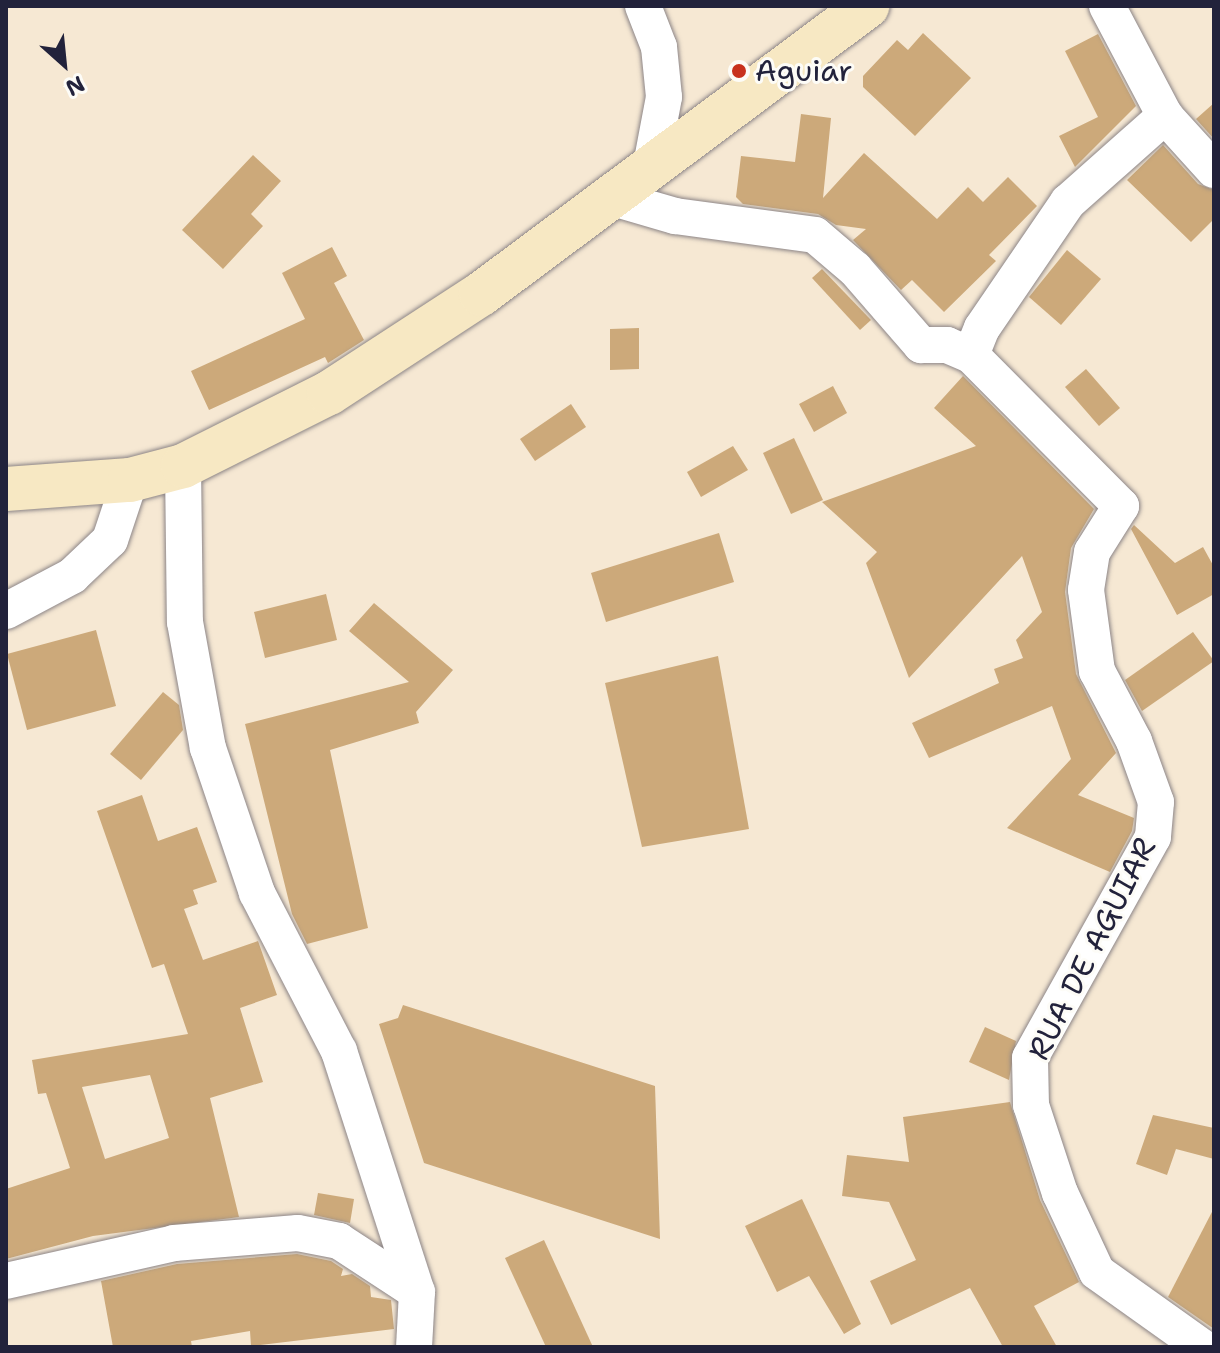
<!DOCTYPE html>
<html>
<head>
<meta charset="utf-8">
<style>
	body { margin:0 }
	#map { position:relative; width:1220px; height:1353px; overflow:hidden; background:#f6e8d3; font-family:"Shantell Sans",sans-serif }
	div>[style] { position:absolute }
	[style*='--x'] { left:calc(var(--x)*1px); top:calc(var(--y)*1px); width:calc(var(--w)*1px); rotate:calc(var(--a)*1deg) }
	.building>* { inset:0; background:#cca97a }
	.roads { filter:drop-shadow(0 0 2px #8c8587) drop-shadow(0 0 2px #8c8587) }
	.street>* { height:36px; margin:-18px; padding:0 18px; transform-origin:18px; border-radius:18px; background:#fff }
	.secondary>* { height:44px; margin:-22px; padding:0 22px; transform-origin:22px; border-radius:22px; background:#f7e8c3 }
	.dots>* { width:22px; height:22px; translate:-50% -50%; box-sizing:border-box; border:4px solid #fdfcf7; border-radius:50% }
	span { translate:-50% -50%; white-space:nowrap; text-align:center; line-height:1.15; -webkit-text-stroke:6px #fdfcf7; paint-order:stroke }
	.poi-label { font-size:30px; color:#22223b }
	.left { translate:0 -50%; text-align:left }
	.street-label { font-size:30px; color:#22223b }
	.frame { position:absolute; inset:0; border:8px solid #22223b; pointer-events:none }
	.north { position:absolute; left:24px; top:24px; width:80px; height:80px; -webkit-text-stroke:6px #fdfcf7; paint-order:stroke; rotate:153deg; font-size:22px; font-weight:700; line-height:32px; text-align:center; color:#22223b }
	.north::after { content:''; display:block; margin:auto; width:28px; height:36px; background:#22223b; clip-path:polygon(50% 0,100% 100%,50% 72%,0 100%) }
</style>
</head>
<body>
<div id="map">
	<div class="building">
		<div style="clip-path:polygon(923px 33px,971px 78px,915px 136px,863px 87px,863px 76px,897px 40px,908px 50px)"></div>
		<div style="clip-path:polygon(1098px 34px,1136px 106px,1075px 167px,1059px 136px,1098px 117px,1065px 51px)"></div>
		<div style="clip-path:polygon(1214px 103px,1214px 139px,1196px 119px)"></div>
		<div style="clip-path:polygon(801px 114px,831px 118px,823px 198px,864px 153px,937px 219px,968px 187px,983px 202px,1008px 177px,1037px 206px,989px 255px,996px 261px,944px 312px,912px 280px,901px 290px,853px 240px,866px 229px,836px 225px,818px 214px,743px 204px,736px 197px,741px 156px,795px 162px)"></div>
		<div style="clip-path:polygon(1163px 145px,1198px 184px,1214px 190px,1214px 219px,1191px 242px,1127px 180px)"></div>
		<div style="clip-path:polygon(253px 155px,281px 181px,251px 214px,263px 226px,223px 269px,182px 230px)"></div>
		<div style="clip-path:polygon(332px 247px,347px 276px,334px 283px,364px 340px,328px 363px,325px 357px,209px 410px,191px 371px,305px 319px,282px 273px)"></div>
		<div style="clip-path:polygon(1067px 250px,1101px 279px,1061px 325px,1029px 297px)"></div>
		<div style="clip-path:polygon(822px 269px,871px 320px,860px 330px,812px 278px)"></div>
		<div style="clip-path:polygon(639px 328px,639px 369px,610px 370px,610px 329px)"></div>
		<div style="clip-path:polygon(1086px 369px,1120px 408px,1099px 426px,1065px 387px)"></div>
		<div style="clip-path:polygon(963px 376px,1094px 509px,1071px 548px,1065px 592px,1076px 674px,1116px 753px,1078px 795px,1134px 818px,1132px 831px,1110px 872px,1007px 828px,1071px 759px,1052px 706px,929px 758px,912px 723px,999px 683px,994px 669px,1023px 658px,1016px 640px,1042px 612px,1022px 556px,909px 678px,866px 563px,877px 552px,822px 502px,976px 446px,934px 408px)"></div>
		<div style="clip-path:polygon(833px 386px,847px 413px,814px 432px,799px 404px)"></div>
		<div style="clip-path:polygon(571px 404px,586px 427px,535px 461px,520px 439px)"></div>
		<div style="clip-path:polygon(794px 438px,823px 500px,791px 514px,763px 453px)"></div>
		<div style="clip-path:polygon(733px 446px,748px 470px,701px 497px,687px 472px)"></div>
		<div style="clip-path:polygon(1134px 525px,1175px 563px,1203px 547px,1214px 567px,1214px 594px,1177px 615px,1131px 529px)"></div>
		<div style="clip-path:polygon(719px 533px,734px 582px,606px 622px,591px 573px)"></div>
		<div style="clip-path:polygon(326px 594px,337px 640px,265px 658px,254px 612px)"></div>
		<div style="clip-path:polygon(374px 603px,453px 670px,416px 712px,419px 723px,330px 750px,368px 928px,307px 944px,292px 914px,245px 724px,409px 682px,349px 631px)"></div>
		<div style="clip-path:polygon(96px 630px,116px 706px,27px 730px,7px 654px)"></div>
		<div style="clip-path:polygon(1193px 632px,1214px 661px,1142px 711px,1125px 680px)"></div>
		<div style="clip-path:polygon(718px 656px,749px 829px,642px 847px,605px 683px)"></div>
		<div style="clip-path:polygon(163px 692px,179px 705px,183px 730px,141px 780px,110px 754px)"></div>
		<div style="clip-path:polygon(evenodd,142px 795px,158px 841px,197px 827px,217px 882px,193px 890px,198px 904px,184px 909px,203px 960px,258px 941px,277px 995px,240px 1008px,263px 1082px,210px 1098px,239px 1217px,93px 1236px,6px 1259px,6px 1189px,70px 1168px,46px 1093px,38px 1094px,32px 1060px,188px 1034px,164px 964px,152px 968px,97px 811px,142px 795px,150px 1075px,169px 1138px,105px 1159px,82px 1087px,150px 1075px)"></div>
		<div style="clip-path:polygon(403px 1005px,655px 1086px,660px 1239px,424px 1163px,379px 1024px,398px 1018px)"></div>
		<div style="clip-path:polygon(985px 1027px,1016px 1041px,1009px 1080px,969px 1062px)"></div>
		<div style="clip-path:polygon(1010px 1102px,1040px 1200px,1079px 1282px,1034px 1306px,1057px 1347px,1003px 1347px,970px 1288px,891px 1325px,870px 1281px,916px 1260px,889px 1202px,842px 1196px,847px 1155px,909px 1162px,903px 1117px)"></div>
		<div style="clip-path:polygon(1153px 1115px,1214px 1128px,1214px 1159px,1176px 1149px,1167px 1175px,1136px 1164px)"></div>
		<div style="clip-path:polygon(318px 1193px,354px 1199px,350px 1223px,314px 1215px)"></div>
		<div style="clip-path:polygon(802px 1199px,861px 1324px,844px 1334px,809px 1276px,777px 1292px,745px 1226px)"></div>
		<div style="clip-path:polygon(1214px 1208px,1214px 1329px,1168px 1297px)"></div>
		<div style="clip-path:polygon(544px 1240px,593px 1347px,546px 1347px,505px 1258px)"></div>
		<div style="clip-path:polygon(297px 1254px,331px 1261px,343px 1269px,341px 1276px,352px 1274px,370px 1286px,371px 1297px,391px 1300px,394px 1329px,251px 1346px,250px 1331px,191px 1341px,192px 1347px,113px 1347px,101px 1281px,177px 1264px)"></div>
	</div>
	<div class="roads">
		<div class="street">
			<div style="--x:643;--y:6;--w:44;--a:68.7"></div>
			<div style="--x:659;--y:47;--w:50;--a:84.3"></div>
			<div style="--x:664;--y:97;--w:75;--a:100.7"></div>
			<div style="--x:1107;--y:6;--w:124;--a:62.2"></div>
			<div style="--x:1165;--y:116;--w:73;--a:47.8"></div>
			<div style="--x:613;--y:198;--w:65;--a:16.2"></div>
			<div style="--x:675;--y:216;--w:141;--a:7.7"></div>
			<div style="--x:815;--y:235;--w:52;--a:40.4"></div>
			<div style="--x:855;--y:269;--w:101;--a:49"></div>
			<div style="--x:921;--y:345;--w:26;--a:0"></div>
			<div style="--x:947;--y:345;--w:26;--a:23"></div>
			<div style="--x:971;--y:355;--w:213;--a:45.2"></div>
			<div style="--x:1121;--y:506;--w:54;--a:122.2"></div>
			<div style="--x:1092;--y:552;--w:38;--a:99"></div>
			<div style="--x:1086;--y:590;--w:82;--a:82.3"></div>
			<div style="--x:1097;--y:671;--w:79;--a:62.1"></div>
			<div style="--x:1134;--y:741;--w:65;--a:70.2"></div>
			<div style="--x:1156;--y:802;--w:35;--a:95"></div>
			<div style="--x:1153;--y:837;--w:253;--a:119.1"></div>
			<div style="--x:1030;--y:1058;--w:47;--a:88.8"></div>
			<div style="--x:1031;--y:1105;--w:93;--a:71.8"></div>
			<div style="--x:1060;--y:1193;--w:87;--a:64.9"></div>
			<div style="--x:1097;--y:1272;--w:129;--a:35.5"></div>
			<div style="--x:971;--y:355;--w:29;--a:-68"></div>
			<div style="--x:982;--y:328;--w:153;--a:-55.7"></div>
			<div style="--x:1068;--y:202;--w:130;--a:-41.6"></div>
			<div style="--x:183;--y:466;--w:156;--a:89.3"></div>
			<div style="--x:185;--y:622;--w:128;--a:79.7"></div>
			<div style="--x:208;--y:748;--w:153;--a:71.3"></div>
			<div style="--x:257;--y:893;--w:178;--a:62.6"></div>
			<div style="--x:339;--y:1051;--w:253;--a:72.1"></div>
			<div style="--x:6;--y:611;--w:75;--a:-27.9"></div>
			<div style="--x:72;--y:576;--w:52;--a:-43.5"></div>
			<div style="--x:110;--y:540;--w:63;--a:-71.6"></div>
			<div style="--x:6;--y:1281;--w:172;--a:-12.7"></div>
			<div style="--x:174;--y:1243;--w:124;--a:-4.6"></div>
			<div style="--x:298;--y:1233;--w:42;--a:11"></div>
			<div style="--x:339;--y:1241;--w:93;--a:33.2"></div>
			<div style="--x:417;--y:1292;--w:55;--a:93.1"></div>
		</div>
		<div class="secondary">
			<div style="--x:6;--y:489;--w:124;--a:-4.2"></div>
			<div style="--x:130;--y:480;--w:55;--a:-14.8"></div>
			<div style="--x:183;--y:466;--w:163;--a:-26.6"></div>
			<div style="--x:329;--y:393;--w:181;--a:-33.1"></div>
			<div style="--x:481;--y:294;--w:482;--a:-36.7"></div>
		</div>
	</div>
	<div class="dots">
		<div style="left:739px;top:71px;background:#c8321e"></div>
	</div>
	<div class="poi-label">
		<span class="left" style="left:755px;top:71px">Aguiar</span>
	</div>
	<div class="street-label">
		<span style="left:1092px;top:949px;rotate:-63deg">RUA DE AGUIAR</span>
	</div>
	<div class="frame"></div>
	<div class="north">N</div>
</div>
</body>
</html>
